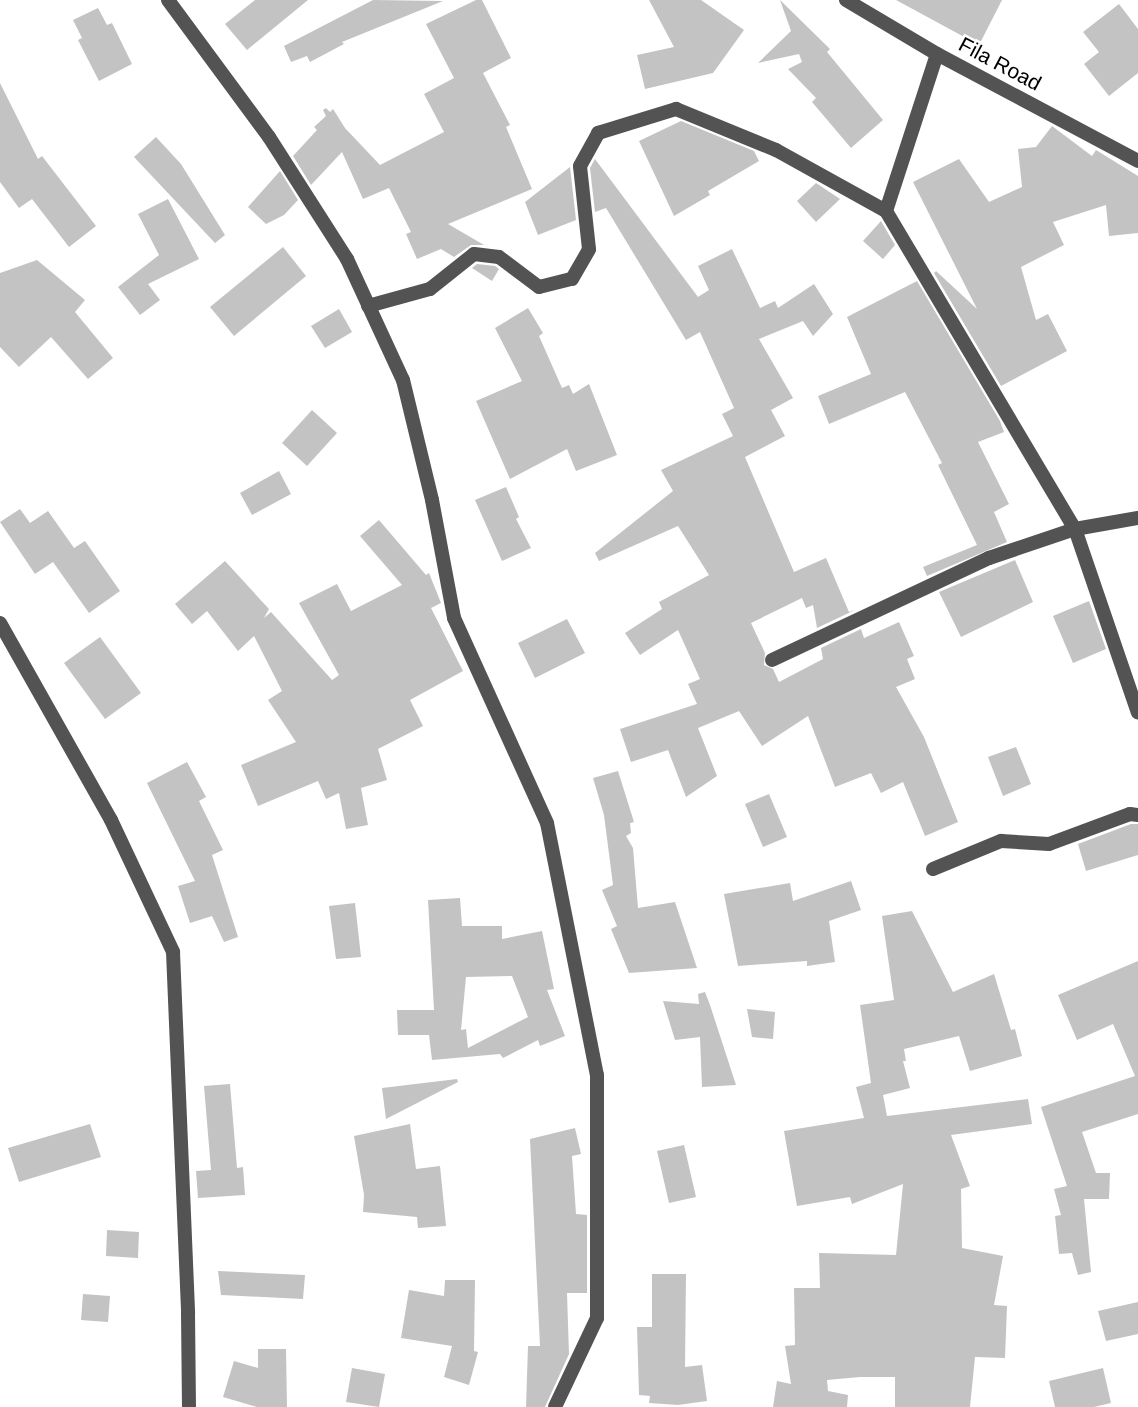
<!DOCTYPE html>
<html>
<head>
<meta charset="utf-8">
<style>
	body { margin:0 }
	#map { position:relative; width:1138px; height:1407px; overflow:hidden; background:#fff; font-family:Arial,sans-serif }
	div>[style] { position:absolute }
	[style*='--x'] { left:calc(var(--x)*1px); top:calc(var(--y)*1px); width:calc(var(--w)*1px); rotate:calc(var(--a)*1deg) }
	.building>* { inset:0; background:#c3c3c3 }
	.minor>* { height:14px; margin:-7px; padding:0 7px; transform-origin:7px; border-radius:7px; background:#535353 }
	.tertiary>* { height:14px; margin:-7px; padding:0 7px; transform-origin:7px; border-radius:7px; background:#535353 }
	span { translate:-50% -50%; white-space:nowrap; text-align:center; line-height:1.15; -webkit-text-stroke:5px #fff; paint-order:stroke }
	.street-label { font-size:21px; color:#000 }
</style>
</head>
<body>
<div id="map">
	<div class="building">
		<div style="clip-path:polygon(255px 0,308px 0,247px 50px,225px 24px)"></div>
		<div style="clip-path:polygon(373px 0,443px 1px,342px 42px,344px 44px,310px 62px,307px 56px,291px 62px,284px 46px)"></div>
		<div style="clip-path:polygon(476px 0,482px 0,511px 58px,483px 73px,510px 125px,506px 127px,532px 189px,448px 224px,484px 245px,471px 245px,454px 257px,441px 249px,417px 259px,406px 234px,411px 232px,389px 188px,363px 199px,342px 152px,311px 185px,293px 156px,317px 130px,314px 127px,326px 116px,323px 110px,326px 108px,330px 112px,333px 109px,345px 128px,380px 165px,444px 132px,424px 94px,454px 78px,426px 24px)"></div>
		<div style="clip-path:polygon(649px 0,701px 0,744px 30px,713px 73px,645px 89px,637px 55px,674px 47px)"></div>
		<div style="clip-path:polygon(780px 0,830px 49px,827px 52px,883px 120px,851px 148px,812px 102px,816px 98px,788px 69px,802px 62px,799px 54px,758px 63px,791px 31px)"></div>
		<div style="clip-path:polygon(896px 0,1002px 0,979px 45px)"></div>
		<div style="clip-path:polygon(1119px 4px,1138px 29px,1138px 73px,1109px 96px,1084px 64px,1099px 52px,1083px 32px)"></div>
		<div style="clip-path:polygon(98px 8px,107px 25px,112px 23px,132px 64px,99px 81px,78px 40px,82px 38px,73px 20px)"></div>
		<div style="clip-path:polygon(0 83px,38px 159px,42px 156px,96px 226px,69px 247px,32px 199px,19px 208px,0 182px)"></div>
		<div style="clip-path:polygon(681px 121px,754px 151px,759px 161px,708px 191px,710px 195px,674px 216px,639px 141px)"></div>
		<div style="clip-path:polygon(1052px 126px,1092px 156px,1096px 150px,1138px 176px,1138px 233px,1109px 236px,1106px 205px,1053px 222px,1064px 245px,1021px 267px,1036px 320px,1048px 314px,1067px 351px,1001px 386px,934px 273px,936px 271px,977px 309px,913px 182px,959px 159px,989px 202px,1022px 187px,1018px 149px,1036px 147px)"></div>
		<div style="clip-path:polygon(156px 137px,181px 164px,225px 235px,215px 243px,134px 157px)"></div>
		<div style="clip-path:polygon(595px 159px,698px 297px,709px 290px,698px 266px,732px 249px,760px 308px,775px 301px,778px 308px,814px 284px,833px 314px,813px 336px,803px 321px,759px 339px,793px 398px,771px 410px,785px 436px,745px 457px,794px 572px,826px 558px,849px 612px,855px 610px,817px 628px,813px 605px,806px 608px,802px 598px,751px 623px,765px 653px,764px 665px,773px 669px,779px 682px,823px 659px,821px 648px,861px 629px,864px 638px,899px 622px,914px 656px,907px 659px,915px 679px,896px 687px,924px 737px,958px 822px,925px 836px,903px 782px,881px 793px,871px 773px,835px 787px,808px 716px,762px 746px,739px 711px,698px 728px,717px 776px,686px 797px,668px 750px,631px 762px,620px 729px,697px 704px,688px 684px,700px 679px,678px 630px,640px 655px,625px 633px,662px 609px,659px 602px,709px 575px,678px 526px,599px 561px,595px 553px,673px 491px,661px 470px,733px 436px,722px 414px,734px 408px,700px 332px,686px 340px,606px 208px,595px 212px,590px 168px)"></div>
		<div style="clip-path:polygon(570px 167px,576px 220px,538px 235px,525px 202px)"></div>
		<div style="clip-path:polygon(280px 171px,298px 200px,284px 215px,266px 224px,248px 207px)"></div>
		<div style="clip-path:polygon(816px 183px,840px 199px,816px 222px,797px 201px)"></div>
		<div style="clip-path:polygon(168px 199px,199px 259px,148px 284px,160px 300px,140px 315px,118px 287px,159px 255px,138px 214px)"></div>
		<div style="clip-path:polygon(881px 221px,895px 245px,883px 259px,863px 241px)"></div>
		<div style="clip-path:polygon(283px 247px,306px 276px,234px 336px,210px 307px)"></div>
		<div style="clip-path:polygon(37px 260px,85px 300px,75px 312px,113px 358px,88px 379px,51px 337px,19px 367px,0 347px,0 273px)"></div>
		<div style="clip-path:polygon(477px 264px,495px 266px,499px 269px,492px 281px,472px 268px)"></div>
		<div style="clip-path:polygon(917px 281px,1000px 421px,1004px 432px,978px 442px,1009px 504px,994px 512px,1007px 542px,927px 576px,923px 567px,977px 545px,938px 465px,942px 463px,905px 392px,829px 424px,818px 396px,871px 374px,847px 317px)"></div>
		<div style="clip-path:polygon(528px 308px,543px 333px,539px 336px,562px 388px,569px 385px,573px 394px,589px 384px,617px 455px,576px 471px,567px 449px,510px 479px,476px 401px,522px 381px,495px 328px)"></div>
		<div style="clip-path:polygon(339px 309px,352px 332px,325px 348px,311px 326px)"></div>
		<div style="clip-path:polygon(312px 410px,337px 433px,307px 466px,282px 443px)"></div>
		<div style="clip-path:polygon(279px 471px,291px 494px,252px 515px,240px 493px)"></div>
		<div style="clip-path:polygon(506px 487px,519px 517px,516px 519px,531px 548px,502px 561px,475px 500px)"></div>
		<div style="clip-path:polygon(20px 509px,30px 523px,48px 511px,74px 548px,85px 541px,120px 591px,89px 613px,53px 562px,35px 574px,0 522px)"></div>
		<div style="clip-path:polygon(379px 520px,426px 575px,429px 573px,441px 603px,431px 608px,463px 671px,410px 700px,423px 726px,378px 749px,387px 780px,361px 788px,368px 825px,346px 829px,339px 793px,326px 799px,318px 781px,258px 806px,241px 765px,296px 742px,268px 700px,282px 691px,254px 636px,238px 651px,207px 611px,192px 624px,175px 604px,225px 561px,269px 609px,264px 618px,271px 612px,332px 680px,339px 675px,299px 603px,337px 584px,351px 611px,402px 585px,360px 536px)"></div>
		<div style="clip-path:polygon(1015px 560px,1033px 602px,961px 637px,939px 592px)"></div>
		<div style="clip-path:polygon(1089px 601px,1106px 649px,1073px 663px,1053px 616px)"></div>
		<div style="clip-path:polygon(567px 619px,585px 653px,535px 678px,518px 643px)"></div>
		<div style="clip-path:polygon(100px 637px,141px 693px,105px 719px,64px 663px)"></div>
		<div style="clip-path:polygon(1016px 747px,1031px 784px,1003px 796px,988px 757px)"></div>
		<div style="clip-path:polygon(187px 762px,206px 797px,199px 801px,223px 850px,212px 855px,238px 937px,224px 942px,212px 916px,190px 923px,178px 886px,195px 881px,147px 783px)"></div>
		<div style="clip-path:polygon(618px 771px,634px 822px,630px 823px,631px 833px,626px 836px,633px 848px,638px 908px,675px 902px,697px 968px,629px 973px,611px 929px,617px 926px,602px 890px,613px 885px,604px 815px,593px 778px)"></div>
		<div style="clip-path:polygon(769px 794px,787px 837px,763px 847px,745px 804px)"></div>
		<div style="clip-path:polygon(1131px 824px,1138px 824px,1138px 855px,1086px 871px,1078px 844px)"></div>
		<div style="clip-path:polygon(851px 881px,861px 910px,829px 921px,835px 962px,807px 966px,807px 961px,738px 966px,724px 894px,790px 883px,793px 901px)"></div>
		<div style="clip-path:polygon(evenodd,460px 898px,462px 926px,502px 926px,502px 939px,542px 931px,554px 989px,547px 990px,565px 1036px,540px 1046px,538px 1040px,503px 1058px,500px 1054px,432px 1060px,429px 1035px,398px 1035px,397px 1010px,434px 1010px,428px 900px,460px 898px,512px 976px,528px 1017px,468px 1048px,466px 1029px,461px 1030px,466px 977px,512px 976px)"></div>
		<div style="clip-path:polygon(355px 903px,361px 957px,336px 959px,329px 906px)"></div>
		<div style="clip-path:polygon(912px 911px,953px 992px,994px 974px,1011px 1030px,1015px 1029px,1022px 1056px,970px 1071px,959px 1036px,904px 1049px,906px 1061px,903px 1061px,910px 1088px,883px 1095px,887px 1116px,1028px 1099px,1032px 1124px,951px 1135px,970px 1186px,961px 1189px,962px 1248px,1003px 1256px,994px 1305px,1007px 1306px,1005px 1358px,975px 1357px,970px 1407px,895px 1407px,895px 1377px,860px 1377px,827px 1380px,828px 1391px,848px 1395px,847px 1407px,773px 1407px,777px 1381px,791px 1384px,785px 1346px,795px 1345px,794px 1288px,820px 1288px,819px 1253px,896px 1255px,903px 1184px,852px 1204px,850px 1197px,797px 1206px,784px 1131px,864px 1118px,856px 1087px,871px 1083px,860px 1005px,894px 1000px,882px 916px)"></div>
		<div style="clip-path:polygon(1138px 961px,1138px 1114px,1082px 1132px,1096px 1173px,1110px 1173px,1109px 1199px,1084px 1199px,1091px 1272px,1078px 1275px,1072px 1253px,1059px 1254px,1055px 1216px,1061px 1215px,1054px 1189px,1067px 1186px,1041px 1107px,1135px 1076px,1113px 1024px,1077px 1040px,1058px 995px)"></div>
		<div style="clip-path:polygon(705px 992px,710px 1005px,736px 1085px,702px 1087px,700px 1037px,675px 1040px,663px 1001px,699px 1004px,698px 994px)"></div>
		<div style="clip-path:polygon(747px 1009px,775px 1012px,773px 1039px,752px 1037px)"></div>
		<div style="clip-path:polygon(457px 1079px,458px 1082px,386px 1119px,382px 1088px)"></div>
		<div style="clip-path:polygon(230px 1084px,237px 1168px,243px 1167px,245px 1195px,198px 1198px,196px 1171px,211px 1170px,204px 1086px)"></div>
		<div style="clip-path:polygon(90px 1124px,101px 1157px,19px 1182px,8px 1148px)"></div>
		<div style="clip-path:polygon(410px 1124px,416px 1169px,440px 1166px,446px 1226px,418px 1228px,417px 1217px,363px 1212px,364px 1195px,354px 1136px)"></div>
		<div style="clip-path:polygon(575px 1128px,581px 1154px,572px 1156px,576px 1214px,587px 1215px,587px 1293px,567px 1293px,569px 1354px,545px 1407px,526px 1407px,528px 1346px,540px 1346px,530px 1139px)"></div>
		<div style="clip-path:polygon(684px 1145px,696px 1197px,669px 1203px,657px 1151px)"></div>
		<div style="clip-path:polygon(107px 1230px,139px 1232px,138px 1258px,106px 1256px)"></div>
		<div style="clip-path:polygon(218px 1271px,305px 1275px,303px 1299px,221px 1295px)"></div>
		<div style="clip-path:polygon(652px 1274px,686px 1274px,685px 1367px,702px 1365px,707px 1401px,678px 1405px,649px 1403px,650px 1396px,639px 1395px,637px 1327px,652px 1327px)"></div>
		<div style="clip-path:polygon(445px 1280px,475px 1280px,474px 1351px,478px 1352px,469px 1385px,444px 1377px,452px 1346px,401px 1338px,409px 1290px,444px 1296px)"></div>
		<div style="clip-path:polygon(83px 1294px,110px 1296px,108px 1322px,81px 1320px)"></div>
		<div style="clip-path:polygon(1138px 1302px,1138px 1334px,1106px 1341px,1098px 1311px)"></div>
		<div style="clip-path:polygon(258px 1349px,286px 1349px,287px 1407px,257px 1407px,223px 1397px,234px 1361px,258px 1368px)"></div>
		<div style="clip-path:polygon(352px 1368px,385px 1374px,379px 1407px,346px 1402px)"></div>
		<div style="clip-path:polygon(1103px 1368px,1111px 1403px,1094px 1407px,1055px 1407px,1049px 1381px)"></div>
	</div>
	<div class="minor">
		<div style="--x:168;--y:0;--w:170;--a:53.6"></div>
		<div style="--x:269;--y:137;--w:145;--a:57.4"></div>
		<div style="--x:347;--y:259;--w:133;--a:65.2"></div>
		<div style="--x:403;--y:380;--w:123;--a:76.4"></div>
		<div style="--x:432;--y:500;--w:120;--a:79.4"></div>
		<div style="--x:454;--y:618;--w:225;--a:65.6"></div>
		<div style="--x:547;--y:823;--w:257;--a:78.8"></div>
		<div style="--x:597;--y:1075;--w:243;--a:90"></div>
		<div style="--x:597;--y:1318;--w:98;--a:115.3"></div>
		<div style="--x:886;--y:211;--w:165;--a:-72"></div>
		<div style="--x:368;--y:306;--w:64;--a:-15.3"></div>
		<div style="--x:430;--y:289;--w:56;--a:-38.5"></div>
		<div style="--x:474;--y:254;--w:25;--a:7"></div>
		<div style="--x:499;--y:257;--w:50;--a:36.9"></div>
		<div style="--x:539;--y:287;--w:34;--a:-14"></div>
		<div style="--x:572;--y:279;--w:34;--a:-60"></div>
		<div style="--x:589;--y:249;--w:83;--a:-96.2"></div>
		<div style="--x:580;--y:166;--w:38;--a:-61"></div>
		<div style="--x:598;--y:133;--w:82;--a:-17.1"></div>
		<div style="--x:676;--y:109;--w:108;--a:22.3"></div>
		<div style="--x:776;--y:150;--w:126;--a:29"></div>
		<div style="--x:886;--y:211;--w:370;--a:59.3"></div>
		<div style="--x:1075;--y:529;--w:194;--a:71.1"></div>
		<div style="--x:0;--y:623;--w:226;--a:60.6"></div>
		<div style="--x:111;--y:820;--w:146;--a:64.8"></div>
		<div style="--x:173;--y:952;--w:361;--a:87.6"></div>
		<div style="--x:188;--y:1313;--w:94;--a:89.4"></div>
		<div style="--x:772;--y:660;--w:240;--a:-25.2"></div>
		<div style="--x:989;--y:558;--w:91;--a:-18.6"></div>
		<div style="--x:1075;--y:529;--w:64;--a:-9.9"></div>
		<div style="--x:933;--y:869;--w:74;--a:-22.4"></div>
		<div style="--x:1001;--y:841;--w:48;--a:3.6"></div>
		<div style="--x:1049;--y:844;--w:86;--a:-20.3"></div>
		<div style="--x:1130;--y:814;--w:8;--a:7"></div>
	</div>
	<div class="tertiary">
		<div style="--x:846;--y:0;--w:106;--a:30.7"></div>
		<div style="--x:937;--y:54;--w:228;--a:28"></div>
	</div>
	<div class="street-label">
		<span style="left:1000px;top:64px;rotate:28deg">Fila Road</span>
	</div>
</div>
</body>
</html>
